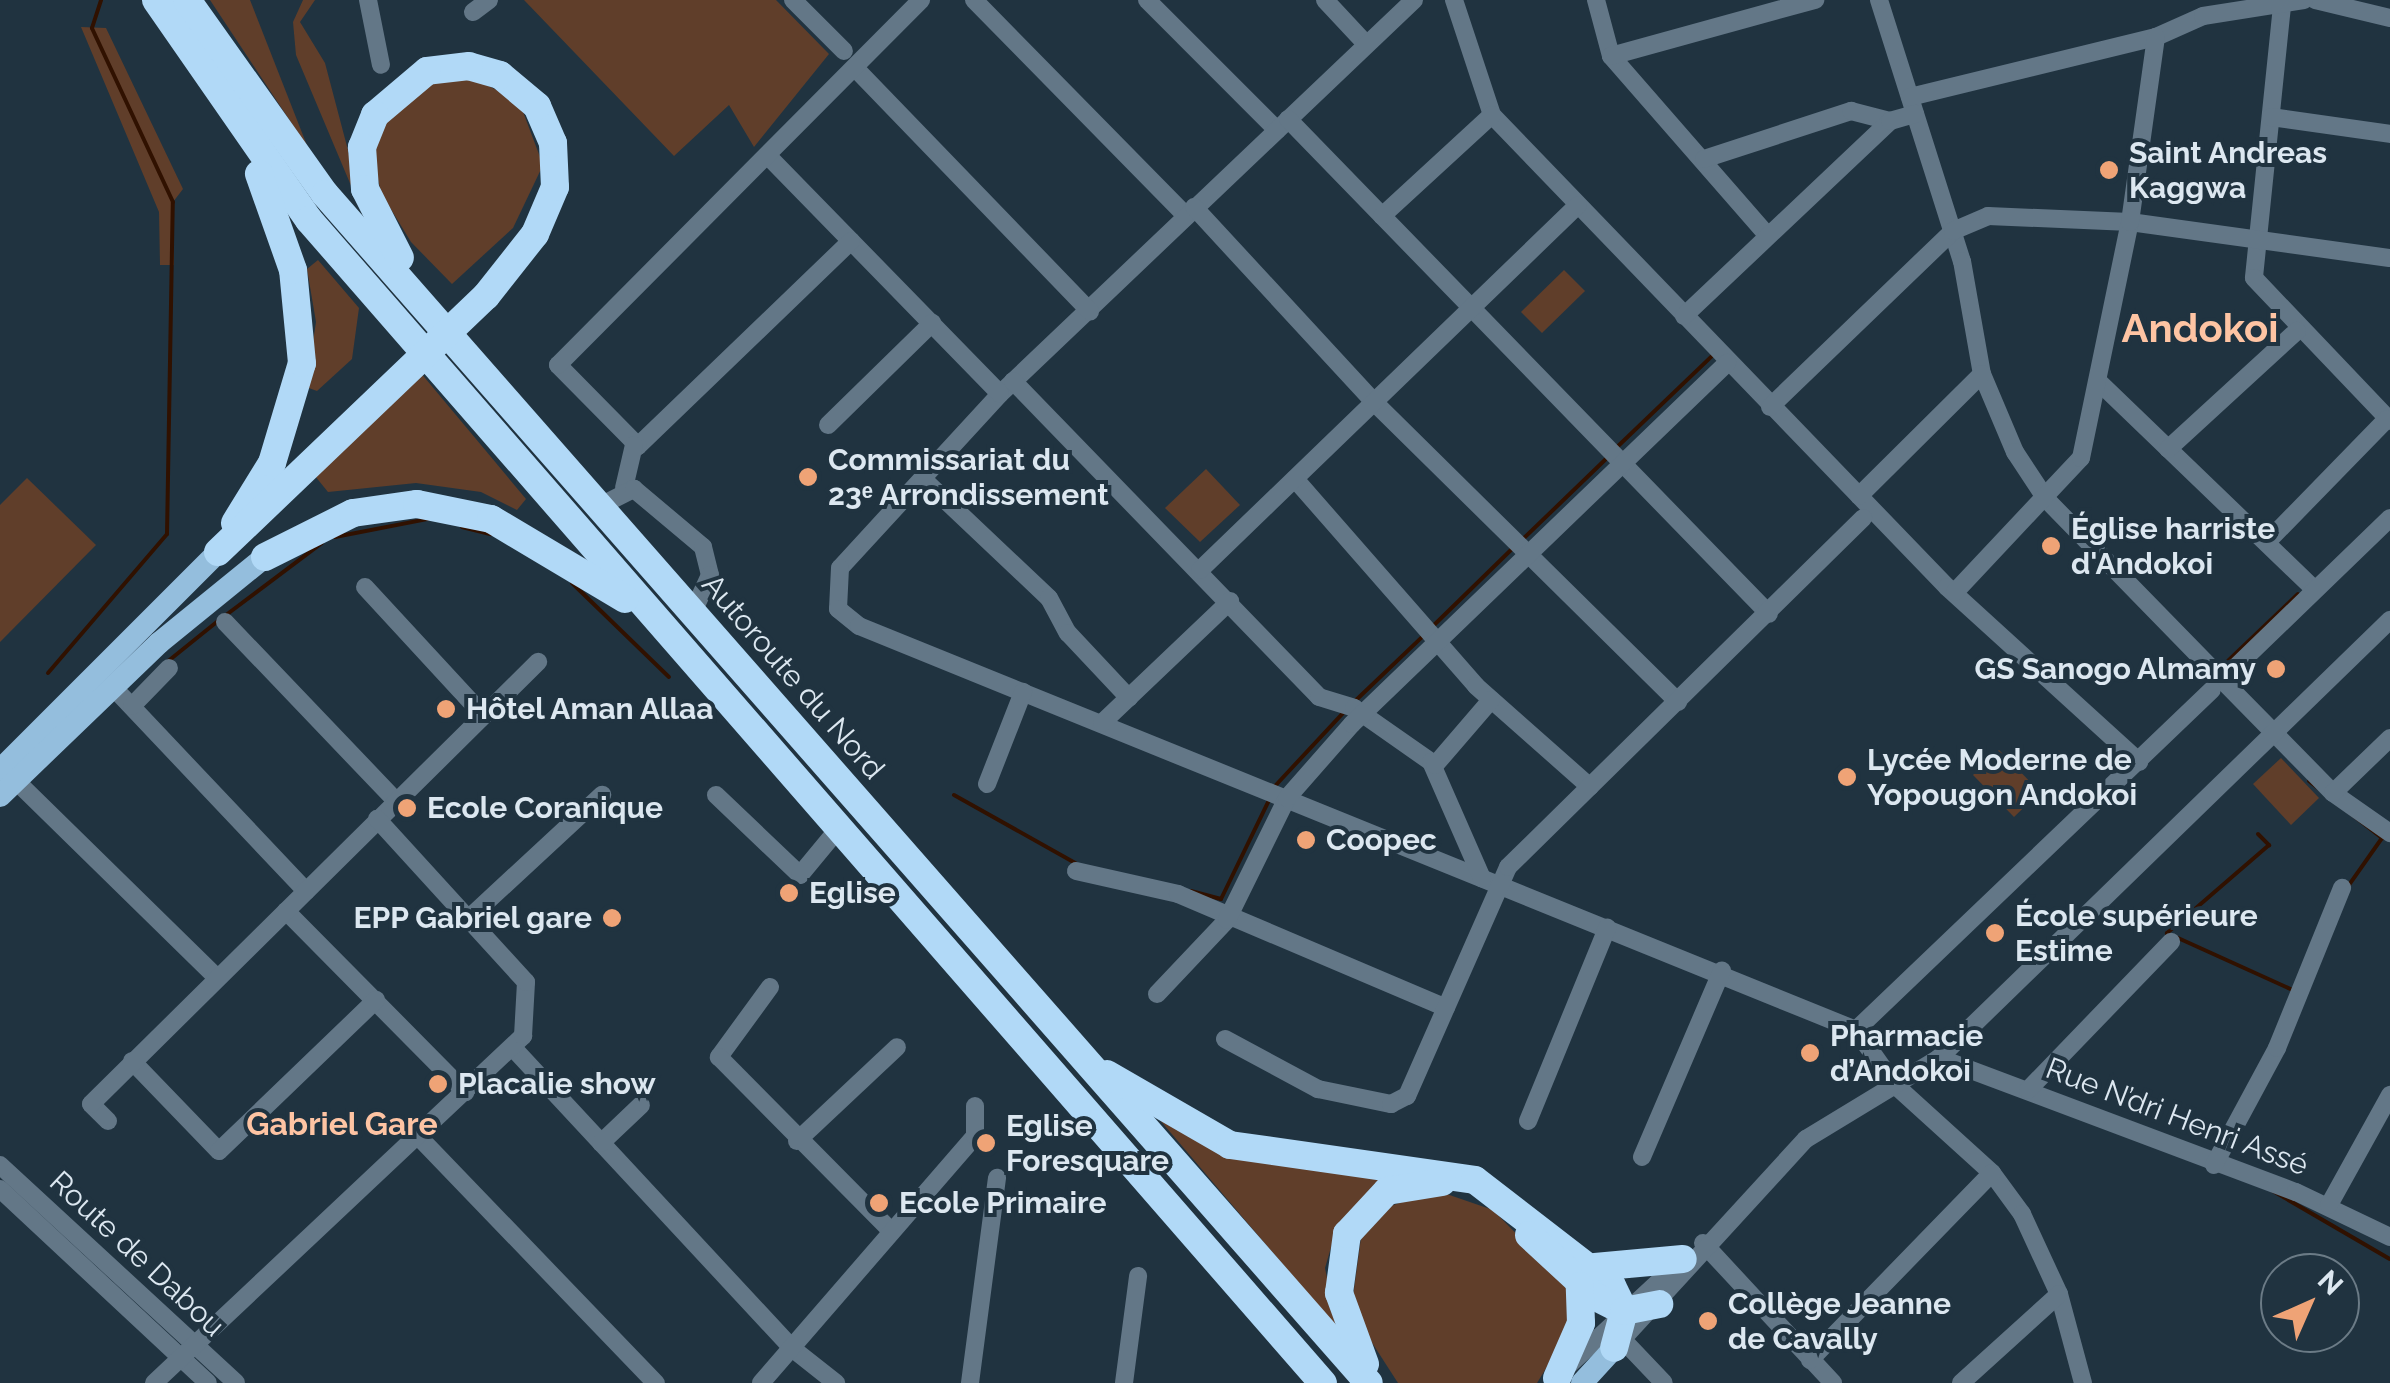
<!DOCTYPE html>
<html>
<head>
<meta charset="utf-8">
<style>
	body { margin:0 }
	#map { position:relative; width:2390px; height:1383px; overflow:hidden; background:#203340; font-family:Raleway,sans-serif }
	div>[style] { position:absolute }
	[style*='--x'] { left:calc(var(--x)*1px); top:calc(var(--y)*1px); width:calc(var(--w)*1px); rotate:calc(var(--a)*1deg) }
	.green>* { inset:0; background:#603e2a }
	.stream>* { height:4px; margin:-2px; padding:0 2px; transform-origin:2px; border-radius:2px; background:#301100 }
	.minor>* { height:18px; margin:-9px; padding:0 9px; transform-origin:9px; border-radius:9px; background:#637787 }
	.major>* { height:22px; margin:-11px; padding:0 11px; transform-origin:11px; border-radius:11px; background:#94bedd }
	.highway>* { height:28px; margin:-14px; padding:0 14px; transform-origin:14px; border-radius:14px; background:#b1d9f7 }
	.dots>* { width:28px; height:28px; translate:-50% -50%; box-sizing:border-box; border:5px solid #203340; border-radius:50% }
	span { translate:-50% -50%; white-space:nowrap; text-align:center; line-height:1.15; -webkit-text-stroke:8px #203340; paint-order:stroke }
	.poi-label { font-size:30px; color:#dce7f0; font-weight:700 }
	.left { translate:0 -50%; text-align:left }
	.right { translate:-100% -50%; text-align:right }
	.street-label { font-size:30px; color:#dce7f0 }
	.neighbourhood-label { font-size:32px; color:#fec4a3; font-weight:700 }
	.district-label { font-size:40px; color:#fec4a3; font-weight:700 }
	.north { position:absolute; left:2260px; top:1253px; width:100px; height:100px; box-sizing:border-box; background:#203340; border:2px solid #6b7b86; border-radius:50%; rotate:45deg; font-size:28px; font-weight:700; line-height:40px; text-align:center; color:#dce7f0 }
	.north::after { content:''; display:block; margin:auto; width:35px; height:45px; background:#efa376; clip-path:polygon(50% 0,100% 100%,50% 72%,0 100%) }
</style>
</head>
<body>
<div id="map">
	<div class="green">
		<div style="clip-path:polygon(210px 0,250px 0,308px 148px)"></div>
		<div style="clip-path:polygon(303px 0,315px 0,300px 22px,325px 63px,368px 226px,296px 55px,293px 22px)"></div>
		<div style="clip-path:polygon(524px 0,776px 0,829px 54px,754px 147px,729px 105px,674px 156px)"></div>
		<div style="clip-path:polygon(81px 27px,106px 28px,183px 189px,173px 202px,174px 265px,160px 265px,159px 212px)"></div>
		<div style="clip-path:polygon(468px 76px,519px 101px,543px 165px,513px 228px,452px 284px,411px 242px,381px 193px,373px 156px,381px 122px,432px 78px)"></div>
		<div style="clip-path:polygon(318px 260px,359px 308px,352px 359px,317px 391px,306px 387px,316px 322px,307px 269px)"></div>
		<div style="clip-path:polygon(1564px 270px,1585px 291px,1542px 333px,1521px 312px)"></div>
		<div style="clip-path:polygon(420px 372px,526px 499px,517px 510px,481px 492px,416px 483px,328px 492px,315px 476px)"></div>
		<div style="clip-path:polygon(1206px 469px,1240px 505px,1200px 542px,1165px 508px)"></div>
		<div style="clip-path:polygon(27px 478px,96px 545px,0 642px,0 505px)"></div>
		<div style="clip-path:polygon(1999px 750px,2040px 792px,2014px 817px,1973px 775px)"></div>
		<div style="clip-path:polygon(2281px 758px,2319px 798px,2291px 825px,2253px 784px)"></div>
		<div style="clip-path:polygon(1159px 1119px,1228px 1155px,1386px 1175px,1334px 1237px,1325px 1268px,1337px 1328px)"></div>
		<div style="clip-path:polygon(1435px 1190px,1493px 1210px,1574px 1293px,1575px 1321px,1537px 1383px,1398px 1383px,1369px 1338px,1352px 1304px,1361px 1238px,1377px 1211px)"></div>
	</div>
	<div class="stream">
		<div style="--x:1615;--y:449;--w:136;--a:-43.8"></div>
		<div style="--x:462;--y:527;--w:30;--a:14"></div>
		<div style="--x:335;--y:537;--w:95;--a:-11"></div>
		<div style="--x:1522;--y:540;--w:121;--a:-44"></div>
		<div style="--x:572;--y:583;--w:135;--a:44.1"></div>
		<div style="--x:226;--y:615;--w:120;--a:-36.9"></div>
		<div style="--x:1432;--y:627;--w:116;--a:-44.3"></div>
		<div style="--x:167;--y:662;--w:65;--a:-38.8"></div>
		<div style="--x:48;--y:673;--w:183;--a:-49.4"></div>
		<div style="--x:167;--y:534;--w:332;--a:-89"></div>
		<div style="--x:173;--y:202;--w:192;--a:-115"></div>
		<div style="--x:92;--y:28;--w:29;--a:-72"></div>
		<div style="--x:2215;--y:684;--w:8;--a:-140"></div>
		<div style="--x:2209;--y:679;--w:123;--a:-43.7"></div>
		<div style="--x:1353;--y:703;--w:95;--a:-43.7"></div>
		<div style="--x:2309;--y:781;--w:93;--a:38"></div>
		<div style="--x:2382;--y:838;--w:57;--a:125.1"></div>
		<div style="--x:1275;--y:786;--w:100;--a:-47"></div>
		<div style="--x:954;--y:795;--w:139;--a:29.3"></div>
		<div style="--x:2258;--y:834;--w:16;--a:45"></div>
		<div style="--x:2269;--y:845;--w:135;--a:139.2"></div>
		<div style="--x:2167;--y:933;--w:141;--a:24.4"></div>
		<div style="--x:1191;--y:891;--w:31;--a:15"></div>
		<div style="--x:1221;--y:899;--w:110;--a:-64.1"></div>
		<div style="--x:2273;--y:1191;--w:135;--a:30.2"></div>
	</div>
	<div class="minor">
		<div style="--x:368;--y:0;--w:66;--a:78.7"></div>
		<div style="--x:793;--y:0;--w:72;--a:45"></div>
		<div style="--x:974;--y:0;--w:303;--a:45.5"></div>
		<div style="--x:1147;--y:0;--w:184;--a:45"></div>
		<div style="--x:1325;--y:0;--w:60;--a:47"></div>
		<div style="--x:1414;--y:0;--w:572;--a:136.42"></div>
		<div style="--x:1000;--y:394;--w:236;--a:132.6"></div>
		<div style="--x:840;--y:568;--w:41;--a:92.8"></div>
		<div style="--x:838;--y:609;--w:27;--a:39"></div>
		<div style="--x:859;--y:626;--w:1076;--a:22.06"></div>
		<div style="--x:1856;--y:1030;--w:67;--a:54.7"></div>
		<div style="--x:1895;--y:1085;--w:131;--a:42.2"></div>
		<div style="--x:1992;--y:1173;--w:51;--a:53.8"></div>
		<div style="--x:2022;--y:1214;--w:88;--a:65.2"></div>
		<div style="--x:2059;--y:1294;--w:92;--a:74.9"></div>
		<div style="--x:1454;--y:0;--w:121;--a:71.7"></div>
		<div style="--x:1492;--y:115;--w:656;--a:46.05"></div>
		<div style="--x:1947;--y:587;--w:260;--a:42.3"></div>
		<div style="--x:1596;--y:0;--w:58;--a:75"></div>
		<div style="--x:1611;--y:56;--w:237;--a:48.9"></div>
		<div style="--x:1879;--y:0;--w:274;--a:72.4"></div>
		<div style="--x:1962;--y:261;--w:115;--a:80"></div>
		<div style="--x:1982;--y:374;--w:85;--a:67.1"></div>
		<div style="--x:2015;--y:452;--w:56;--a:56.6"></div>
		<div style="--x:2046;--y:499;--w:236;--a:45.7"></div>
		<div style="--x:2315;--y:0;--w:77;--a:13.5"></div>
		<div style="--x:2282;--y:6;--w:273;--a:95.9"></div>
		<div style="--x:2254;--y:278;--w:197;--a:46.4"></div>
		<div style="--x:473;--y:12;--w:20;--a:-37"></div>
		<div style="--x:1611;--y:56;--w:212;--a:-15.4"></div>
		<div style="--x:856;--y:69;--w:337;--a:46"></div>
		<div style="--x:1910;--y:97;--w:253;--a:-13.7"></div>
		<div style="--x:2156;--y:37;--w:51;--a:-24.1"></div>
		<div style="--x:2203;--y:16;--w:102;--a:-9"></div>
		<div style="--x:2271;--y:117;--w:120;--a:8.1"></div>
		<div style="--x:1288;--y:119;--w:690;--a:45.82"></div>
		<div style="--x:768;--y:156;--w:332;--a:45.7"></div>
		<div style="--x:1704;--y:159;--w:155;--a:-18.1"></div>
		<div style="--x:1851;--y:111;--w:40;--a:14.4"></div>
		<div style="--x:1194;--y:207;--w:270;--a:47.3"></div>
		<div style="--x:1377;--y:405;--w:423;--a:44.6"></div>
		<div style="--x:1382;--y:216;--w:149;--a:-42.6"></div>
		<div style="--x:851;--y:241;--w:296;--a:136.1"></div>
		<div style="--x:638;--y:446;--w:114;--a:-134.6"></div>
		<div style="--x:558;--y:365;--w:515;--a:-45.16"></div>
		<div style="--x:1684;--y:316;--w:284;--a:-43.4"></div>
		<div style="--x:1890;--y:121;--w:26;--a:-16"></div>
		<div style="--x:1013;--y:381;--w:440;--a:45.9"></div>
		<div style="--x:1319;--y:697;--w:37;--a:17"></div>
		<div style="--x:1354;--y:708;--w:94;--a:35"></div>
		<div style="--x:1431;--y:762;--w:127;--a:66.3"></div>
		<div style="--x:2101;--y:384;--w:294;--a:43.9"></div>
		<div style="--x:1770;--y:407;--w:254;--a:-43.9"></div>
		<div style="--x:1953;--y:231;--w:38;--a:-23"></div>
		<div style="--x:1988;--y:216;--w:142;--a:2.4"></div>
		<div style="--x:2130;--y:222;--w:262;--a:7.9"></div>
		<div style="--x:828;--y:425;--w:146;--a:-44.4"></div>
		<div style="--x:2168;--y:449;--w:175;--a:-42.5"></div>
		<div style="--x:923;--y:479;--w:173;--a:43.4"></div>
		<div style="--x:1049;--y:598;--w:40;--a:62"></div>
		<div style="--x:1068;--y:633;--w:89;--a:46.8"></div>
		<div style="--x:1295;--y:479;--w:275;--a:48.8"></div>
		<div style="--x:1476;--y:686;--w:152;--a:41.5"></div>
		<div style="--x:624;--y:488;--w:44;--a:-76.9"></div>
		<div style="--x:1859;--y:496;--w:173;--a:-44.8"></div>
		<div style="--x:602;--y:505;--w:36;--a:-27"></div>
		<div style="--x:634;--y:489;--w:90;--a:40"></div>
		<div style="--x:703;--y:547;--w:29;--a:76"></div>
		<div style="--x:710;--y:575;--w:41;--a:114.7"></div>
		<div style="--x:2390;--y:518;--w:233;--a:136"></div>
		<div style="--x:2222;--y:680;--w:158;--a:45.5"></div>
		<div style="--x:2333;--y:793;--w:70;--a:35.1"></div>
		<div style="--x:2267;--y:542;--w:172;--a:-45.7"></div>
		<div style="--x:1200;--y:570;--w:525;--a:-44"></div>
		<div style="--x:365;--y:587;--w:174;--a:47.3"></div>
		<div style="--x:1955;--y:592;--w:184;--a:-46.8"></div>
		<div style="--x:2081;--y:458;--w:241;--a:-78.3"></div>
		<div style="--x:2130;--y:222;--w:187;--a:-82"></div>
		<div style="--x:225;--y:622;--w:246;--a:46.3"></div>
		<div style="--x:113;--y:687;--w:281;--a:46.6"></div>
		<div style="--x:132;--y:706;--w:53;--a:-45.8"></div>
		<div style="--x:1102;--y:723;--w:177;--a:-43.6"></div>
		<div style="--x:1435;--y:765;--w:86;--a:-49.3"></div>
		<div style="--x:10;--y:775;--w:289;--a:44.4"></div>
		<div style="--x:987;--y:784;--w:99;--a:-68.6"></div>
		<div style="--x:2333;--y:793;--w:79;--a:-44"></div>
		<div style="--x:716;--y:795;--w:116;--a:43.6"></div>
		<div style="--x:800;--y:875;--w:60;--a:-50.4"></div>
		<div style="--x:1076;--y:871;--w:105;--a:12.7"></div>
		<div style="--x:1178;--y:894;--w:291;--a:23"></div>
		<div style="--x:286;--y:911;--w:255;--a:45.3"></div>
		<div style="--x:468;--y:919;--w:183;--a:-42.8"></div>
		<div style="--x:770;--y:987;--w:87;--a:126.1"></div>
		<div style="--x:719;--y:1057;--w:243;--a:45.3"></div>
		<div style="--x:1157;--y:994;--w:102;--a:-46.6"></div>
		<div style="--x:1227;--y:920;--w:136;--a:-63.8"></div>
		<div style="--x:1287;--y:798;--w:98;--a:-48.7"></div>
		<div style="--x:1352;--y:724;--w:521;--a:-43.91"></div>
		<div style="--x:1856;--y:1030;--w:492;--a:-43.7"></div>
		<div style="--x:1225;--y:1039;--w:106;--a:28.3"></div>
		<div style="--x:1318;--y:1089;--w:75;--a:11.6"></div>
		<div style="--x:1391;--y:1104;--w:18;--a:-27"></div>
		<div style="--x:1407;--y:1096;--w:250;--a:-66.2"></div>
		<div style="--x:1508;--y:867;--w:498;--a:-44.5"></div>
		<div style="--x:515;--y:1050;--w:408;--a:47.1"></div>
		<div style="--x:793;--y:1349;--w:55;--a:38.3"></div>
		<div style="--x:1939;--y:1058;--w:381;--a:20.6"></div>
		<div style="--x:2296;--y:1192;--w:104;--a:25.6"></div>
		<div style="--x:132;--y:1061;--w:125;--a:46"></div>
		<div style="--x:219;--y:1151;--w:218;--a:-43.9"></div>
		<div style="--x:2028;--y:1090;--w:206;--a:-46"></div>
		<div style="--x:108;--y:1121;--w:24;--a:-135"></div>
		<div style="--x:91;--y:1104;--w:629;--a:-44.68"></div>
		<div style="--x:1528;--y:1121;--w:209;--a:-67.7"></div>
		<div style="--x:416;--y:1134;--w:346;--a:46.1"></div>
		<div style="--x:797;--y:1141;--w:137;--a:-43.2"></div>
		<div style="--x:601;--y:1143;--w:55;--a:-43.5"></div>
		<div style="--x:1642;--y:1157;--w:203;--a:-66.8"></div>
		<div style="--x:0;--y:1165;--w:321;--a:42.7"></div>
		<div style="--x:2214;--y:1165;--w:133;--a:-61.7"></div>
		<div style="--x:2277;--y:1048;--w:173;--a:-67.9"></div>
		<div style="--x:0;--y:1189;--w:284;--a:43"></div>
		<div style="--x:2329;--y:1205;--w:126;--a:-61"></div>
		<div style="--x:1703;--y:1243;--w:191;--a:47.1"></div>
		<div style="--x:1623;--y:1340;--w:59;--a:46.4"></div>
		<div style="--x:1618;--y:1344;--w:278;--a:-47.5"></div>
		<div style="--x:1806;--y:1139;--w:156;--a:-31.3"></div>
		<div style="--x:1939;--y:1058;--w:629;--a:-44.16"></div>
		<div style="--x:1810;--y:1360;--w:261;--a:-45.8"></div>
		<div style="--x:1568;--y:1366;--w:154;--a:-42.9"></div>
		<div style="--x:154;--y:1383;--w:507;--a:-43.24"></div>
		<div style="--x:523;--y:1036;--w:54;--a:-86.8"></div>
		<div style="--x:526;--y:982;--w:221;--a:-132.4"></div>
		<div style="--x:761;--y:1383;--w:327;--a:-49.1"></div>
		<div style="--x:975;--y:1136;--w:30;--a:-90"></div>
		<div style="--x:970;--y:1383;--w:207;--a:-82.5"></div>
		<div style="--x:1124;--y:1383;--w:108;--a:-82.5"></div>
		<div style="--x:1961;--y:1383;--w:132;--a:-42.2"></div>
	</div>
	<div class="major">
		<div style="--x:0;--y:770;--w:308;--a:-45"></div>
		<div style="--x:0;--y:796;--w:221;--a:-43.9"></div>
		<div style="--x:159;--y:643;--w:136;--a:-39.1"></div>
		<div style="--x:1582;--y:1383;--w:47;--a:-47.6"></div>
	</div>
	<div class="highway">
		<div style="--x:156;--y:0;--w:268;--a:55.2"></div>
		<div style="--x:309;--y:220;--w:1543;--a:48.92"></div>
		<div style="--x:187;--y:0;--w:238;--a:54.6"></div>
		<div style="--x:325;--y:194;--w:1582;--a:48.72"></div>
		<div style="--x:235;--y:523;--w:70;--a:-58.3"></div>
		<div style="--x:272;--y:463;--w:104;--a:-73.3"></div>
		<div style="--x:302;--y:363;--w:93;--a:-95.5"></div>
		<div style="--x:293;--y:270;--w:102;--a:-109.5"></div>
		<div style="--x:218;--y:552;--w:371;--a:-43.7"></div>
		<div style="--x:486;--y:296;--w:79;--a:-51.7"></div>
		<div style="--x:535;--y:234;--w:51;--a:-66.9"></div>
		<div style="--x:555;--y:187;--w:44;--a:-92.6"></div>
		<div style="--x:553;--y:143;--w:40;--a:-113.4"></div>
		<div style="--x:537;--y:106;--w:48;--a:-140"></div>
		<div style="--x:500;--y:75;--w:32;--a:-164"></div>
		<div style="--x:469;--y:66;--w:42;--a:173.2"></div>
		<div style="--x:427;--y:71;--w:68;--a:139.8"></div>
		<div style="--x:375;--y:115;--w:35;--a:112"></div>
		<div style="--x:362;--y:147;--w:42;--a:85.9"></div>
		<div style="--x:365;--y:189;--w:77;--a:63.1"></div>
		<div style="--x:265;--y:557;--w:98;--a:-26.6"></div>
		<div style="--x:353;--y:513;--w:65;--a:-8"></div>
		<div style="--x:417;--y:504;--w:76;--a:11.5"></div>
		<div style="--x:491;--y:519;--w:156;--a:30.8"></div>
		<div style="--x:1107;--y:1074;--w:142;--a:30"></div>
		<div style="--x:1230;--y:1145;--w:247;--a:8.1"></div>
		<div style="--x:1475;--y:1180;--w:173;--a:37.7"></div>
		<div style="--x:1612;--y:1286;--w:28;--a:64"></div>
		<div style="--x:1624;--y:1311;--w:38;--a:105"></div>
		<div style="--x:1529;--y:1235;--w:91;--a:42.8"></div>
		<div style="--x:1596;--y:1297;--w:31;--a:27"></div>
		<div style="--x:1624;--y:1311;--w:36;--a:-11"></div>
		<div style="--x:1595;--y:1267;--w:88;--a:-5.2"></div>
		<div style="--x:1365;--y:1364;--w:76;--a:-110.1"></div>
		<div style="--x:1339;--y:1293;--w:60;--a:-82.3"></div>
		<div style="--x:1347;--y:1234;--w:59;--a:-47.1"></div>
		<div style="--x:1387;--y:1191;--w:56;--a:-9.3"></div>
		<div style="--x:1557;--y:1378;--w:60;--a:-66.4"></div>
		<div style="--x:1581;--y:1323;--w:37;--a:-92"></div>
	</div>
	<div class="dots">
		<div style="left:2109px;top:170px;background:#efa376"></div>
		<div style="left:808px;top:477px;background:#efa376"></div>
		<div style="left:2051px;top:546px;background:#efa376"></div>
		<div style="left:2276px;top:669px;background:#efa376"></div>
		<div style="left:446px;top:709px;background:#efa376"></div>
		<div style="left:1847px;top:777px;background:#efa376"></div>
		<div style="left:407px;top:808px;background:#efa376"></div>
		<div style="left:1306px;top:840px;background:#efa376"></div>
		<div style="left:789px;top:893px;background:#efa376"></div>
		<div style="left:612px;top:918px;background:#efa376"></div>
		<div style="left:1995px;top:933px;background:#efa376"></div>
		<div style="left:1810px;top:1053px;background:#efa376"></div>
		<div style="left:438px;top:1084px;background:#efa376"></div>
		<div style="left:986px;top:1143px;background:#efa376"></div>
		<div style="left:879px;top:1203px;background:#efa376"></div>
		<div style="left:1708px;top:1321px;background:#efa376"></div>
	</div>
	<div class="poi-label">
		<span class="left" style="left:2129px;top:170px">Saint Andreas<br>Kaggwa</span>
		<span class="left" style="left:828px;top:477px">Commissariat du<br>23ᵉ Arrondissement</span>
		<span class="left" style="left:2071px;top:546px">Église harriste<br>d'Andokoi</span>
		<span class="right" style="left:2256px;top:669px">GS Sanogo Almamy</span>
		<span class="left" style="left:466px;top:709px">Hôtel Aman Allaa</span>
		<span class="left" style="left:1867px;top:777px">Lycée Moderne de<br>Yopougon Andokoi</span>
		<span class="left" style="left:427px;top:808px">Ecole Coranique</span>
		<span class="left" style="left:1326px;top:840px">Coopec</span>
		<span class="left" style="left:809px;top:893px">Eglise</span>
		<span class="left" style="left:2015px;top:933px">École supérieure<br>Estime</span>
		<span class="right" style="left:592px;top:918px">EPP Gabriel gare</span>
		<span class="left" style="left:1830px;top:1053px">Pharmacie<br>d’Andokoi</span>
		<span class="left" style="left:458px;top:1084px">Placalie show</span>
		<span class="left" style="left:1006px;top:1143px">Eglise<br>Foresquare</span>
		<span class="left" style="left:899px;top:1203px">Ecole Primaire</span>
		<span class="left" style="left:1728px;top:1321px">Collège Jeanne<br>de Cavally</span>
	</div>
	<div class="street-label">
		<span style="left:793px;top:677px;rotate:49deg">Autoroute du Nord</span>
		<span style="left:2177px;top:1117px;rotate:21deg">Rue N’dri Henri Assé</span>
		<span style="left:137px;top:1254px;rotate:43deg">Route de Dabou</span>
	</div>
	<div class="neighbourhood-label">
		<span style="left:342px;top:1124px">Gabriel Gare</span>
	</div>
	<div class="district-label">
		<span style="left:2200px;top:328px">Andokoi</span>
	</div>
	<div class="north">N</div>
</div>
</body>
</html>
